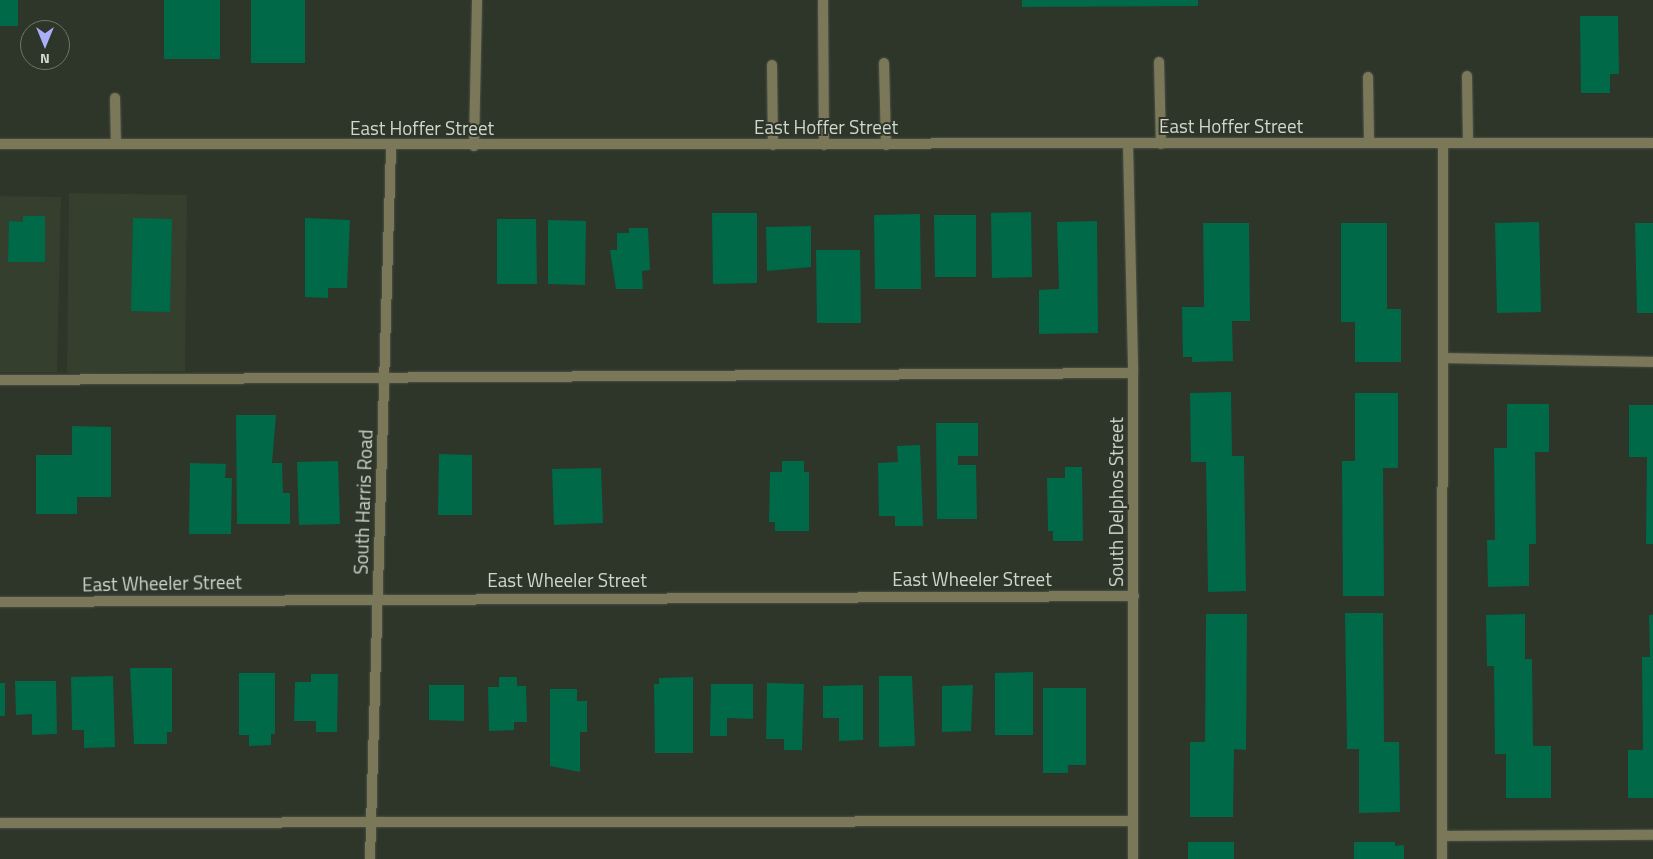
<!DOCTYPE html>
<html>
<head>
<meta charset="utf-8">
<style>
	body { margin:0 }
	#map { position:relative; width:1653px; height:859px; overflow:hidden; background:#2e3529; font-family:"Titillium Web",sans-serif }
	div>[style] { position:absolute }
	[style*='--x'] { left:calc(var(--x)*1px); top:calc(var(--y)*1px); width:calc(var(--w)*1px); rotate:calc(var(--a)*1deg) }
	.built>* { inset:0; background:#343f2d }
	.building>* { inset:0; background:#006948 }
	.roads { filter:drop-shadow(0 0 1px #4b5247) drop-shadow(0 0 1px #4b5247) }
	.lane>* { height:10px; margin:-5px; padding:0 5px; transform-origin:5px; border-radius:5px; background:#7b785a }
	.street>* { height:10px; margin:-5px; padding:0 5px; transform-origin:5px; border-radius:5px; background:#7b785a }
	span { translate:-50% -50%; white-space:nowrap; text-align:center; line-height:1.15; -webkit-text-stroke:4px #2e3529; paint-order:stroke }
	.street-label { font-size:19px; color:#d1d6ce }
	.north { position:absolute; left:20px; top:20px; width:50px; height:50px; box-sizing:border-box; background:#2e3529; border:1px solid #6f756b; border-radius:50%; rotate:180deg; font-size:14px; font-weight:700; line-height:20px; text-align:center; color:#d1d6ce }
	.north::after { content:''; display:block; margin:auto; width:18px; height:22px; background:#abaffb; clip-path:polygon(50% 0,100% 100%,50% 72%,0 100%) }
</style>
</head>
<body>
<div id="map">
	<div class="built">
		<div style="clip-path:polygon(69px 193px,187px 195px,185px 371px,67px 373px)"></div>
		<div style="clip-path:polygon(0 196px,61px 197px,57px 372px,0 372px)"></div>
	</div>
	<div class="building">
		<div style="clip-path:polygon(0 0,18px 0,18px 26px,0 26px)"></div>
		<div style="clip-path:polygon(164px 0,220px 0,220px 59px,164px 59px)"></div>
		<div style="clip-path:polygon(251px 0,305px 0,305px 63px,251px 63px)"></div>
		<div style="clip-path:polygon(1022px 0,1198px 0,1198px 6px,1022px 7px)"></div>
		<div style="clip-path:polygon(1580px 16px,1618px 16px,1619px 74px,1610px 74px,1610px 93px,1581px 93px)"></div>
		<div style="clip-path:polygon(1031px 212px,1032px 277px,992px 278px,991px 213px)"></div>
		<div style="clip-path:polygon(712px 213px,757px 213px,757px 283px,713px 284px)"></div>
		<div style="clip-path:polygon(920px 214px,921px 289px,875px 289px,874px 215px)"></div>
		<div style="clip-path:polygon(934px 215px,976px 215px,976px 277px,935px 277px)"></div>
		<div style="clip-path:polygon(23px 216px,45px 216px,45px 262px,8px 262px,9px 221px,23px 222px)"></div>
		<div style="clip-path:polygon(133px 218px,172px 219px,170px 312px,131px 311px)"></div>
		<div style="clip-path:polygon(305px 218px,350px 220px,347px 288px,328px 288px,328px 298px,305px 297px)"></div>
		<div style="clip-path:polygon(497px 219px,536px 219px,537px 284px,497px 284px)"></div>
		<div style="clip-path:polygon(548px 220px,586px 221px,585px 285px,548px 284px)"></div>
		<div style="clip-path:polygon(1097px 221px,1098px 333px,1039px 334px,1039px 290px,1059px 289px,1057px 222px)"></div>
		<div style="clip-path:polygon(1539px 222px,1541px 312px,1497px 313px,1495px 223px)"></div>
		<div style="clip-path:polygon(1203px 223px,1249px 223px,1250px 321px,1232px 321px,1233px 361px,1192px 362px,1192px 357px,1183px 357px,1182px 307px,1204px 307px)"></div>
		<div style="clip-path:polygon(1341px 223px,1387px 223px,1387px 309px,1401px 309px,1401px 362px,1355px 362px,1355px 322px,1341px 322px)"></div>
		<div style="clip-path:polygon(1635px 223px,1653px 223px,1653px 313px,1637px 313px)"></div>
		<div style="clip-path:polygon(811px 226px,811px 267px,767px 271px,766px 227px)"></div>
		<div style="clip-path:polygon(629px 228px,648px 228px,650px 270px,642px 271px,643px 289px,616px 289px,610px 250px,617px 250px,617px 233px,629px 233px)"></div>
		<div style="clip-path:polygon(816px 250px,860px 250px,861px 323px,817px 323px)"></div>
		<div style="clip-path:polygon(1231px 392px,1232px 456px,1244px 456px,1246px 591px,1208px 592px,1206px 462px,1191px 462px,1190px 393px)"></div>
		<div style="clip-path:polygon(1355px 393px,1398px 393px,1398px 468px,1383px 468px,1384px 596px,1343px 596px,1342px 461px,1355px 461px)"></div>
		<div style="clip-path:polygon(1507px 404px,1549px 404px,1549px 452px,1535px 452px,1536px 544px,1529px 544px,1529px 586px,1488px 587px,1487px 540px,1495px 540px,1494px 448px,1507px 448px)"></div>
		<div style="clip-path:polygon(1629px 405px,1653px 405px,1653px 544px,1646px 544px,1647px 457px,1629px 457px)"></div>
		<div style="clip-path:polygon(236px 415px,276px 415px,272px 463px,282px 463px,283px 493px,290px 493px,290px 524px,237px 524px)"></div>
		<div style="clip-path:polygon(936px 423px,978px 423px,978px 456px,958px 456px,958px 465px,976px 465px,977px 519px,937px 519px)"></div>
		<div style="clip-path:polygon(72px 426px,111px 427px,111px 497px,77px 497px,77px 514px,36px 514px,36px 455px,72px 455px)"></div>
		<div style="clip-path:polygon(920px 445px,923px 526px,895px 526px,895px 516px,879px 516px,878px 463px,898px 462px,897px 446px)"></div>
		<div style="clip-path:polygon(439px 454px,472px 455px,472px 515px,438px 515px)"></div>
		<div style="clip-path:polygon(338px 461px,340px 524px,299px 525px,297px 462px)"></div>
		<div style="clip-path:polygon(782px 461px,804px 461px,804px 472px,809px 472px,809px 531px,775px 531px,775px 522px,769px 522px,770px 472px,782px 472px)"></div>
		<div style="clip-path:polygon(190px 463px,226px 464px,225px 478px,232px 478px,231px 534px,189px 534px)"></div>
		<div style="clip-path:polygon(1065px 467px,1082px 467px,1083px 541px,1053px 541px,1053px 531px,1048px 531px,1047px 478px,1065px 478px)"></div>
		<div style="clip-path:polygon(601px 468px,603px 523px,554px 525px,552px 469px)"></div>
		<div style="clip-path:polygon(1345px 613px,1383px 613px,1384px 742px,1399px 742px,1400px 812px,1359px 813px,1359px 749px,1347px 749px)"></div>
		<div style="clip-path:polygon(1206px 614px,1247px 614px,1246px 750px,1234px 749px,1233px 817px,1190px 817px,1190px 742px,1205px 742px)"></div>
		<div style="clip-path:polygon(1525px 614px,1525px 659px,1532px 659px,1533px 746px,1551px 746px,1551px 798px,1506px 798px,1506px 754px,1495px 754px,1494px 666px,1487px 666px,1486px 615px)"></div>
		<div style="clip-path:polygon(1649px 615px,1653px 615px,1653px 798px,1628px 798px,1628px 750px,1643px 750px,1642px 657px,1650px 657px)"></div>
		<div style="clip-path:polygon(130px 668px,172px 668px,172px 732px,167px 732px,167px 744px,134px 744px)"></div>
		<div style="clip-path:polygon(1033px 672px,1033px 735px,995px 735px,995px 673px)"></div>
		<div style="clip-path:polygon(239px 673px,275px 673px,275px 734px,271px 734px,271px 745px,249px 746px,249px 735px,239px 735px)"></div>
		<div style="clip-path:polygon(311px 674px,338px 674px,337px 732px,316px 732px,316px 721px,294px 721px,295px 682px,311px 682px)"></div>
		<div style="clip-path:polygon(113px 676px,115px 747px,84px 748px,84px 730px,72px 730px,71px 677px)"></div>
		<div style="clip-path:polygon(879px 676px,912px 676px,915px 746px,879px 747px)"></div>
		<div style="clip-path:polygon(499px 677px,517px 677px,517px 686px,526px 686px,527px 722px,514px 722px,514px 730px,489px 731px,488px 687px,499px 687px)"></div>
		<div style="clip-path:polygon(693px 677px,693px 753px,655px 753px,654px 684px,659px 684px,659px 678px)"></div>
		<div style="clip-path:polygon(15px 681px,56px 681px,57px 734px,32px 735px,32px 714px,16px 715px)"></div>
		<div style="clip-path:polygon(0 683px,5px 683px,5px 716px,0 716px)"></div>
		<div style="clip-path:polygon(767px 683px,804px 684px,802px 750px,784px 750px,784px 739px,766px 739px)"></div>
		<div style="clip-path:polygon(711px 684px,753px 684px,753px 719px,727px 718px,727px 736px,710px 736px)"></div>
		<div style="clip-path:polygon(429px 685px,464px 685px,464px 721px,429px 720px)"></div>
		<div style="clip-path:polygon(863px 685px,863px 740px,839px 741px,839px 718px,823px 718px,823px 686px)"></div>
		<div style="clip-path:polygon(973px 685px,971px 731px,942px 732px,942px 686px)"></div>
		<div style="clip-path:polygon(1043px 688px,1086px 688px,1086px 765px,1068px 765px,1068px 773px,1043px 773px)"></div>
		<div style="clip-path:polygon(550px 689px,577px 689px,577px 701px,587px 701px,587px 732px,580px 732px,580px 772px,550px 766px)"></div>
		<div style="clip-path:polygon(1188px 842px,1234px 842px,1234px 859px,1188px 859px)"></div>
		<div style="clip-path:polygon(1354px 842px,1395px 842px,1395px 846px,1404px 845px,1404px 859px,1354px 859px)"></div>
	</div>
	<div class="roads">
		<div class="lane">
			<div style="--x:823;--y:0;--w:145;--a:89.6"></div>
			<div style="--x:1159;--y:62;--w:82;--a:88.6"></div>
			<div style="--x:884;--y:63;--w:82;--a:88.6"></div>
			<div style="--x:772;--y:65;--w:80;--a:89.3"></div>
			<div style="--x:1467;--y:76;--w:67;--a:89.1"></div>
			<div style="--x:1368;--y:77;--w:66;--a:89.1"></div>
			<div style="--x:115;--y:98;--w:46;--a:88.8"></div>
			<div style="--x:1446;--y:358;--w:207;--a:1.1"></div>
			<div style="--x:0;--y:380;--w:1133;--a:-0.35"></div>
			<div style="--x:0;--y:823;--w:1133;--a:-0.1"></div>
			<div style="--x:1442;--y:836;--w:211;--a:-0.3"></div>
			<div style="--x:1442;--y:859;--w:716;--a:-89.92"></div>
		</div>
		<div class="street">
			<div style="--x:0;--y:144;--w:1653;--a:-0.03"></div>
			<div style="--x:1128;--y:144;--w:229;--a:88.7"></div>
			<div style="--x:1133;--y:373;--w:486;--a:90"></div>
			<div style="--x:474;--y:146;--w:146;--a:-88.8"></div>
			<div style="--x:0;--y:602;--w:1134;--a:-0.3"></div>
			<div style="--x:370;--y:859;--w:713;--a:-88.31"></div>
		</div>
	</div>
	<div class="street-label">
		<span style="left:1231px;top:126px">East Hoffer Street</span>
		<span style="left:826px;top:127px">East Hoffer Street</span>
		<span style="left:422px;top:128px">East Hoffer Street</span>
		<span style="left:363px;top:502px;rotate:-88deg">South Harris Road</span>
		<span style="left:1116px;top:502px;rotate:-90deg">South Delphos Street</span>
		<span style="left:972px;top:579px">East Wheeler Street</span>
		<span style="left:567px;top:580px">East Wheeler Street</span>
		<span style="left:162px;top:583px;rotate:-1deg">East Wheeler Street</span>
	</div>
	<div class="north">N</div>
</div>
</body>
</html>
